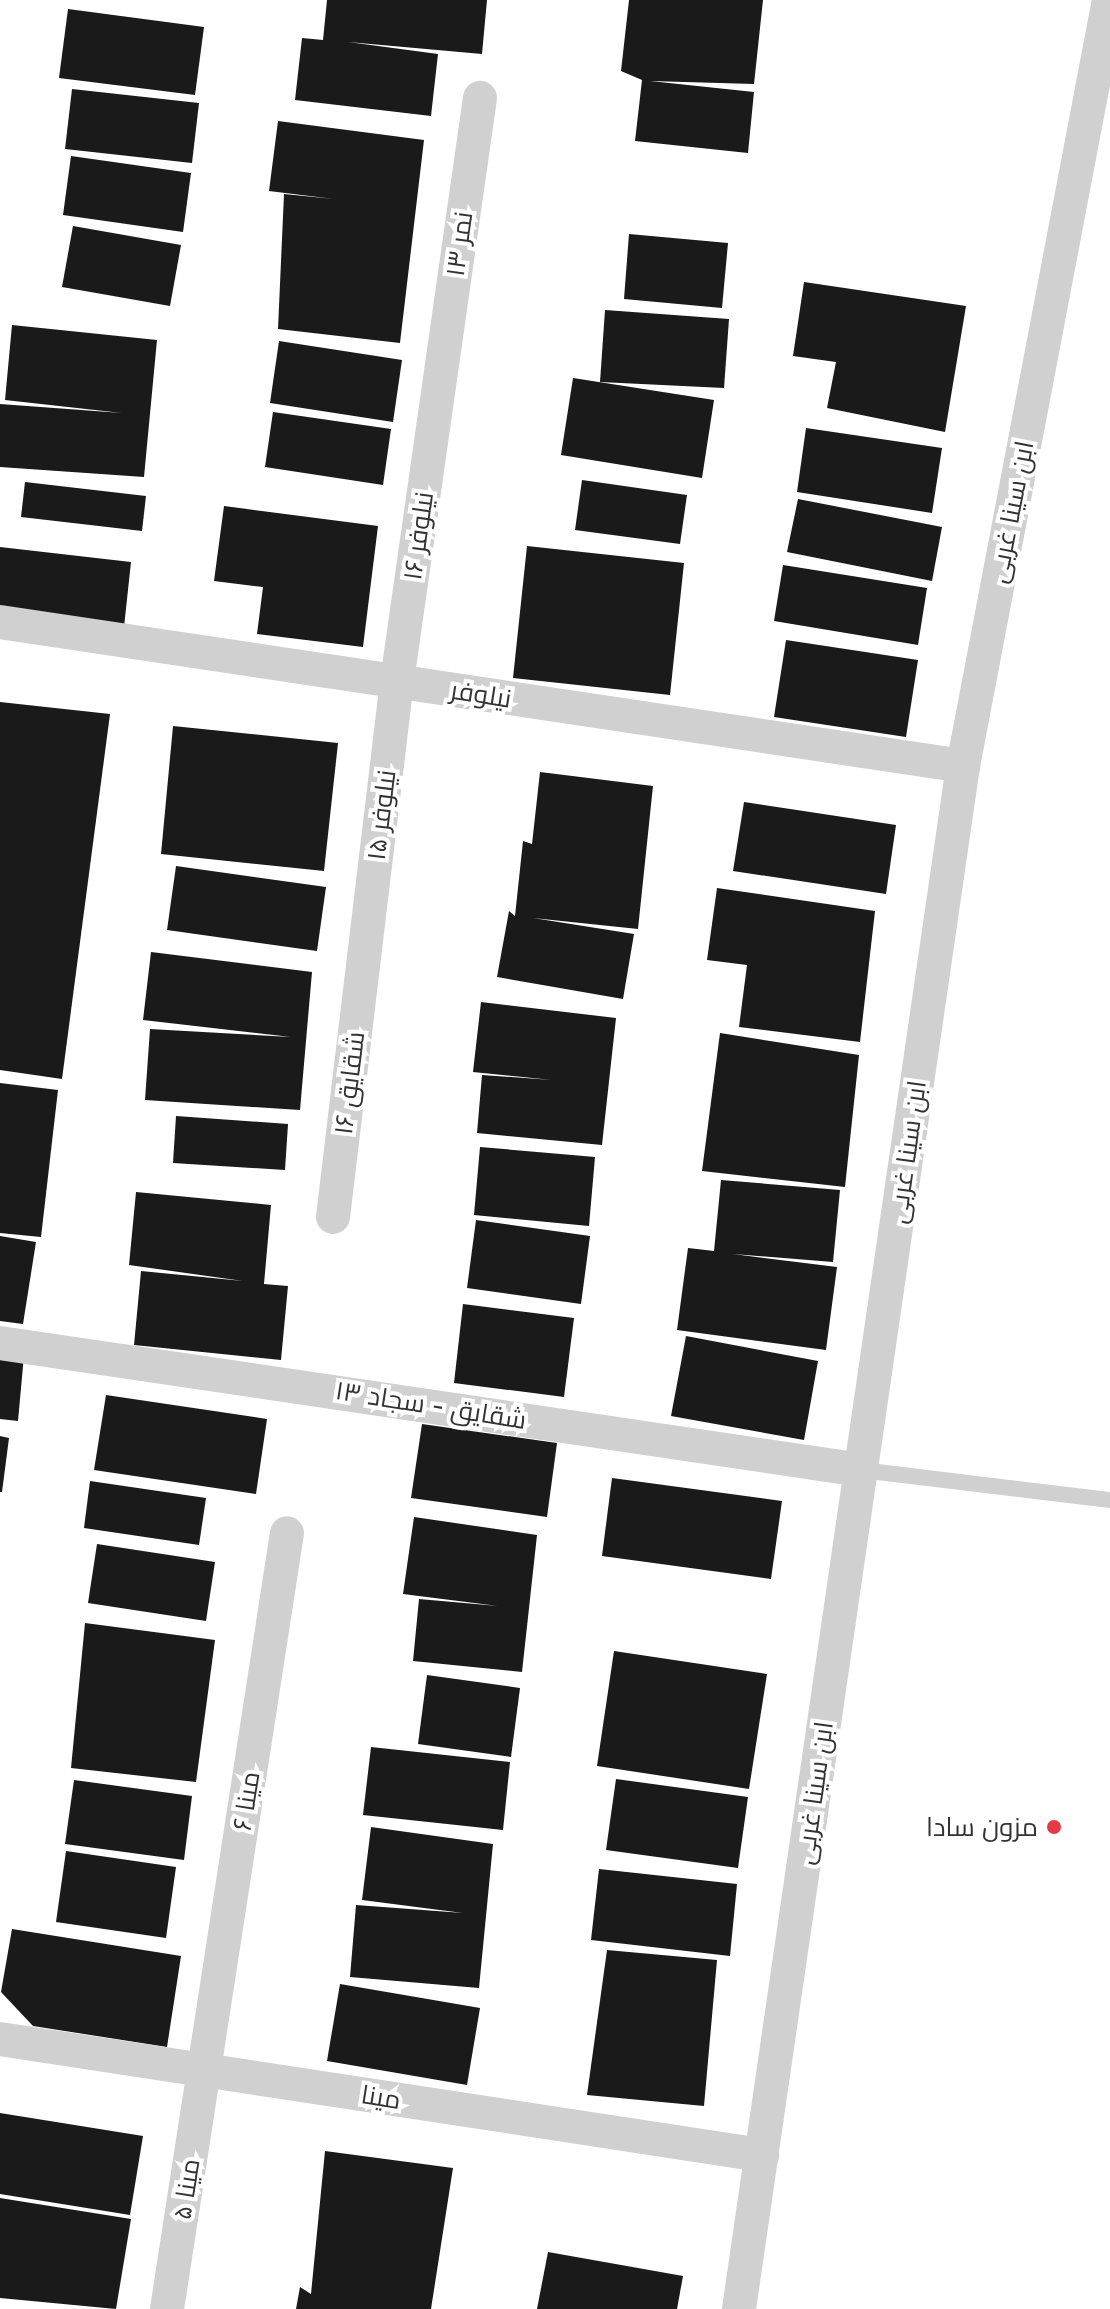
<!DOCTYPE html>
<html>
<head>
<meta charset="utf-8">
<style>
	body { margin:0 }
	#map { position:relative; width:1110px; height:2309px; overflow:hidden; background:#fff; font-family:Inter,Cairo,sans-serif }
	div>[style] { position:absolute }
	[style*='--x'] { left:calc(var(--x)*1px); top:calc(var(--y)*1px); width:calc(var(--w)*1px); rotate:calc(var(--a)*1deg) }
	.building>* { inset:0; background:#1a1a1a }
	.lane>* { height:16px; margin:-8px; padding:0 8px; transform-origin:8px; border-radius:8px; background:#d0d0d0 }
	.street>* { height:34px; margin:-17px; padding:0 17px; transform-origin:17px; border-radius:17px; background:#d0d0d0 }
	.dots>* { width:22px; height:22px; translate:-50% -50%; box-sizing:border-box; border:4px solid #fff; border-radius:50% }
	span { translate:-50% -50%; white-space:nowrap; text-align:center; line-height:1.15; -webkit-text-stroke:8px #fff; paint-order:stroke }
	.street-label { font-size:26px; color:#333 }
	.poi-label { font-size:26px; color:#333 }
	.right { translate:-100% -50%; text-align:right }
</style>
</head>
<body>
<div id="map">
	<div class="building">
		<div style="clip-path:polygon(327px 0,487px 0,482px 54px,348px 42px,438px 54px,431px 116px,295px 100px,302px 38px,323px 40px)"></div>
		<div style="clip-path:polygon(629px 0,763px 0,754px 84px,650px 81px,754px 92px,748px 153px,635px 141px,642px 80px,621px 71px)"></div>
		<div style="clip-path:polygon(68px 9px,204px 27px,195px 95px,59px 78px)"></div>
		<div style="clip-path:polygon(72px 89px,199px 103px,192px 163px,65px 149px)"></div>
		<div style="clip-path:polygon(278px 121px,424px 140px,400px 343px,278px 329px,284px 194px,334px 199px,269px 191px)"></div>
		<div style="clip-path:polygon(71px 156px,191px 173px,183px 232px,63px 215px)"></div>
		<div style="clip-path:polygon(73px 226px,181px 245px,170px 306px,62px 287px)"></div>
		<div style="clip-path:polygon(629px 234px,728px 243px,722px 308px,624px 299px)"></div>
		<div style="clip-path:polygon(804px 282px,966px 306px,945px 432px,827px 408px,836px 362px,793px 356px)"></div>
		<div style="clip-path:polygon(605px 310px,729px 319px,724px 388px,600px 382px)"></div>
		<div style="clip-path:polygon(12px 325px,157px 340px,144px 477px,0 467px,0 404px,122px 413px,5px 400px)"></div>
		<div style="clip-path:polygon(279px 341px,402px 360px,393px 422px,270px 403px)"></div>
		<div style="clip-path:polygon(573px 378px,714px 400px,702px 478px,561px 455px)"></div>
		<div style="clip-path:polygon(273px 412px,391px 429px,383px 485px,265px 467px)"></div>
		<div style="clip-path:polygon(806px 428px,942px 448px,932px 513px,797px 492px)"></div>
		<div style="clip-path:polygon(582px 480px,687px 495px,680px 544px,575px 530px)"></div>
		<div style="clip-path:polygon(25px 482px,146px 496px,142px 531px,21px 517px)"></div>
		<div style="clip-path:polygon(798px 499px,942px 527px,932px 581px,787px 552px)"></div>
		<div style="clip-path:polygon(224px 506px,378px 526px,363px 647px,257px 634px,263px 587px,214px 581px)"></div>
		<div style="clip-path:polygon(527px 546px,684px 563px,670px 695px,513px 678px)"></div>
		<div style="clip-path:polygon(0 547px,131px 562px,124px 627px,0 612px)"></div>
		<div style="clip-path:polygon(783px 565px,927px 588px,918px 645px,774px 621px)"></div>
		<div style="clip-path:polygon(786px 640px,918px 660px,906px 737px,774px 717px)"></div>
		<div style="clip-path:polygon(0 702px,110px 714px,62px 1079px,0 1070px)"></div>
		<div style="clip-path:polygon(173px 726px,338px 743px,324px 871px,161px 854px)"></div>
		<div style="clip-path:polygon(540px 772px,653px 786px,638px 929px,533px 918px,634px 934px,623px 999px,497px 977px,509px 911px,515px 916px,523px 841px,532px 844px)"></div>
		<div style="clip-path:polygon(744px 802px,896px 825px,886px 894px,733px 871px)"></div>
		<div style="clip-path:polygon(176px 866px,326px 887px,317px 951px,167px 930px)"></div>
		<div style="clip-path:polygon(717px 888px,875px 911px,860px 1042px,739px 1027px,747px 965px,707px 960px)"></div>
		<div style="clip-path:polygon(151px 952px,312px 972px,300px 1110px,145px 1100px,150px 1029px,291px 1037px,143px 1020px)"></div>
		<div style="clip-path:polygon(481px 1002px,616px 1018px,602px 1145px,477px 1133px,482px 1075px,552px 1080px,473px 1072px)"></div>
		<div style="clip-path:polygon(720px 1033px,859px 1055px,845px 1187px,702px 1171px)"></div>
		<div style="clip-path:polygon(0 1083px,58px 1090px,41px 1237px,0 1233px)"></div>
		<div style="clip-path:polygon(176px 1116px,288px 1124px,285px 1170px,173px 1163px)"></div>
		<div style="clip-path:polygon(480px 1147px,595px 1157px,589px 1226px,474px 1215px)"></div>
		<div style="clip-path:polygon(721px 1180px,840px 1190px,833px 1262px,733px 1254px,837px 1267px,826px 1350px,677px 1330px,688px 1248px,714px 1251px)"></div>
		<div style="clip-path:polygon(136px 1192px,271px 1205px,264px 1284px,288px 1286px,281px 1360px,134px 1345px,141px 1271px,243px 1281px,129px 1265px)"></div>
		<div style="clip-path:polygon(476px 1220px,590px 1236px,581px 1304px,467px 1288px)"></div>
		<div style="clip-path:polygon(0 1236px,36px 1242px,23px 1324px,0 1321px)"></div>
		<div style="clip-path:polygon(463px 1304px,574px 1318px,564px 1397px,454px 1383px)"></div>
		<div style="clip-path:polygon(686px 1336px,818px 1361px,804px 1440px,671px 1416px)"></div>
		<div style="clip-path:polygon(0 1353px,24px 1355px,18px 1421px,0 1419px)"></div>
		<div style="clip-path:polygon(106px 1395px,267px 1419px,256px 1494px,94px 1470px)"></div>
		<div style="clip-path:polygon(422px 1424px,557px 1443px,547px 1517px,411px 1498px)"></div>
		<div style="clip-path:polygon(0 1436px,9px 1438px,2px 1492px,0 1492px)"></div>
		<div style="clip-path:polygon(612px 1478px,782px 1501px,771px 1579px,602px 1556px)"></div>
		<div style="clip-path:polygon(90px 1481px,206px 1498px,199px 1545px,84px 1528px)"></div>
		<div style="clip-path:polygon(414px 1517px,537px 1535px,522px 1672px,413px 1661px,419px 1599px,498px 1606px,403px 1594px)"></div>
		<div style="clip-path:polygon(97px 1544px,215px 1562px,206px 1621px,88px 1603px)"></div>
		<div style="clip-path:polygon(85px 1623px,215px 1640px,196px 1782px,71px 1768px)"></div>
		<div style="clip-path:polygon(614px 1651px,767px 1674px,749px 1789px,597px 1766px)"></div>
		<div style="clip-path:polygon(427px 1675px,520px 1688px,511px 1757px,418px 1744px)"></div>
		<div style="clip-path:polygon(371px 1747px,510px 1762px,503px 1830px,363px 1815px)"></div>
		<div style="clip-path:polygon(616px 1779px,748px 1797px,738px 1868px,606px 1850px)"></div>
		<div style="clip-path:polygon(74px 1780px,192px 1796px,184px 1860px,65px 1844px)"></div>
		<div style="clip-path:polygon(371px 1827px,493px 1844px,479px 1988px,350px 1977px,356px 1905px,463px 1913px,362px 1900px)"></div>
		<div style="clip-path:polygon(66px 1851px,176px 1867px,166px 1938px,56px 1922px)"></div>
		<div style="clip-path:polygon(599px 1869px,737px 1884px,730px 1956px,591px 1940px)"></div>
		<div style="clip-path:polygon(12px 1929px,181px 1956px,167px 2047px,33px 2026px,1px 1992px)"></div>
		<div style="clip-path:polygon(607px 1950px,717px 1960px,704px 2106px,587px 2095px)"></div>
		<div style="clip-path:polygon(340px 1984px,480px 2008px,467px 2085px,327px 2061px)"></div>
		<div style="clip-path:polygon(0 2113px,143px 2136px,130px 2215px,0 2194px)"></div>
		<div style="clip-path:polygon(325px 2151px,453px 2168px,431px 2309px,296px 2309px,300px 2287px,311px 2294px)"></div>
		<div style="clip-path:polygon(0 2198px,131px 2219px,116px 2309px,0 2298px)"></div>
		<div style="clip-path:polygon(548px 2252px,683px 2276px,677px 2309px,537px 2309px)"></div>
	</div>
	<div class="lane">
		<div style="--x:861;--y:1470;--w:251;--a:6.9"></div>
	</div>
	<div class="street">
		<div style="--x:0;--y:622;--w:974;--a:8.5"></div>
		<div style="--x:333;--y:1217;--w:540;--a:-83.19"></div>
		<div style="--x:397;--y:681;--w:589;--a:-81.9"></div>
		<div style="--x:0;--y:1343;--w:870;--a:8.39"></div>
		<div style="--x:0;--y:2039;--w:771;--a:8.66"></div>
		<div style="--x:167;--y:2309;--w:785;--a:-81.21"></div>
		<div style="--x:739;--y:2309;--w:1559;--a:-81.74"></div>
		<div style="--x:963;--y:766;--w:780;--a:-79.21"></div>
	</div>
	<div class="dots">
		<div style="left:1054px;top:1827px;background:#e63946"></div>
	</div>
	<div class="street-label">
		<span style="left:459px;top:244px;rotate:-82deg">نمر ۱۳</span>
		<span style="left:1011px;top:512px;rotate:-79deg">ابن سینا غربی</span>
		<span style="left:418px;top:536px;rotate:-82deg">نیلوفر ۱۶</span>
		<span style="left:481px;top:694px;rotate:9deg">نیلوفر</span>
		<span style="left:381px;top:815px;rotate:-83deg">نیلوفر ۱۵</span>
		<span style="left:349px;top:1083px;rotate:-83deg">شقایق ۱۶</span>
		<span style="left:907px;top:1152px;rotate:-82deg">ابن سینا غربی</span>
		<span style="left:431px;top:1405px;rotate:9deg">شقایق - سجاد ۱۳</span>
		<span style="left:814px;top:1793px;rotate:-82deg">ابن سینا غربی</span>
		<span style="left:246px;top:1801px;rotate:-81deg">مینا ۶</span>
		<span style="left:381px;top:2097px;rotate:9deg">مینا</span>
		<span style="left:186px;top:2189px;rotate:-81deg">مینا ۵</span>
	</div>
	<div class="poi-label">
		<span class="right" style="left:1038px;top:1827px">مزون سادا</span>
	</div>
</div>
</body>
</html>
